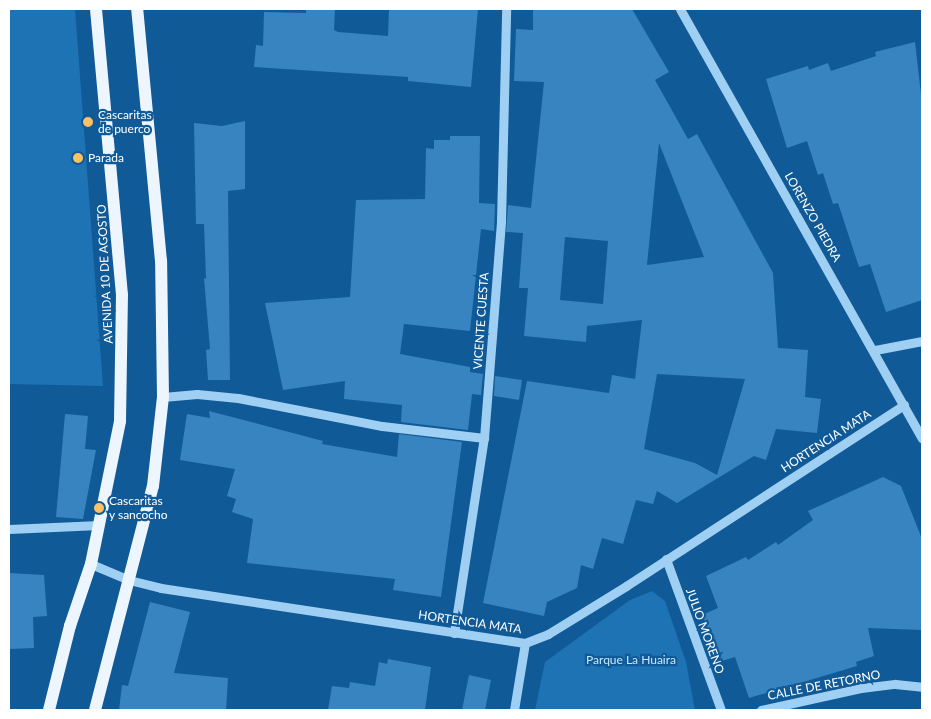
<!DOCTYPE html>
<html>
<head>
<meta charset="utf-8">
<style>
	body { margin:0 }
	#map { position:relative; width:931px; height:719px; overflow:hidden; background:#105a97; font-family:Lato,sans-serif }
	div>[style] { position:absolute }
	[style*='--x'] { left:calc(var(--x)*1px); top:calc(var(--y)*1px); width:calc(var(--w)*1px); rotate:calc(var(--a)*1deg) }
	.green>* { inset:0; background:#1e73b5 }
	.building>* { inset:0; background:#3884c0 }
	.minor>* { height:9px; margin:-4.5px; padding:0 4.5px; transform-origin:4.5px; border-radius:4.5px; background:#a0cff4 }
	.major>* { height:12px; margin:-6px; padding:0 6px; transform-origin:6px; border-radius:6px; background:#edf6ff }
	.dots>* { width:14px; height:14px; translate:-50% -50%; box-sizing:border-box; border:2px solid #105a97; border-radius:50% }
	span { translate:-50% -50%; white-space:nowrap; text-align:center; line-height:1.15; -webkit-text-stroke:4.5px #105a97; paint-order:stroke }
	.poi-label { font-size:12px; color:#fff }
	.left { translate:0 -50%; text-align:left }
	.street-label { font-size:12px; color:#fff }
	.park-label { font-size:12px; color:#c8e6fe }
	.frame { position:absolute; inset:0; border:10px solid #fff; pointer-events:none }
</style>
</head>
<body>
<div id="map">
	<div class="green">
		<div style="clip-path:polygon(9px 9px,75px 9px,103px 386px,9px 384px)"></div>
		<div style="clip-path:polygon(652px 591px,665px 601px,686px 662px,695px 710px,535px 710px,545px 662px,630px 600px)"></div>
	</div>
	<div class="building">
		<div style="clip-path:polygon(306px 9px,335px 9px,334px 30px,338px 32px,388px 36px,389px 9px,478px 9px,471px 87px,408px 81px,408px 77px,254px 67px,256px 45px,263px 46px,264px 12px,306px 13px)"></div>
		<div style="clip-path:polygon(evenodd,533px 9px,632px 9px,669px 72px,655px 80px,688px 139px,697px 134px,773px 273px,778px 348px,808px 350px,805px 397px,821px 399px,817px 433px,776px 429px,766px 460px,754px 456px,677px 503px,657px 491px,653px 504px,636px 500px,623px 544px,602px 538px,593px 569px,581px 565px,577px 588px,547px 602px,544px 616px,483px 603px,527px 381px,609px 393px,612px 375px,635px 379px,642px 320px,587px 326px,586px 342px,524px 336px,528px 288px,519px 288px,523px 233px,506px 232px,508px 205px,531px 208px,544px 82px,514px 81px,516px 29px,533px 30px,533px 9px,659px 143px,704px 257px,647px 265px,659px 143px,533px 9px,565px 237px,608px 241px,603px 304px,560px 300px,565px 237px,533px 9px,657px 374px,745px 379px,717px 475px,695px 463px,644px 449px,657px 374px)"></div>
		<div style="clip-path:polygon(915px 42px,922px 103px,922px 300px,886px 312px,870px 264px,859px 267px,838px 203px,833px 204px,823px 173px,818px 175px,807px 141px,787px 148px,766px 79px,808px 66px,809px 70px,828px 63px,831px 71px,876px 56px,875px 52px)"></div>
		<div style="clip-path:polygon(245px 121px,245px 189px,228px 191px,230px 380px,208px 380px,206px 350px,210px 349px,204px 278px,206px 279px,204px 224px,196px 224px,194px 123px,222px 126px)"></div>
		<div style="clip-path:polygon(450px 136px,480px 136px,479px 203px,495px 204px,494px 231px,481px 229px,470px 331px,404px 324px,400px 354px,470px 367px,470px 372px,483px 374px,481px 395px,472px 394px,468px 430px,401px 422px,402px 405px,344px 399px,345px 381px,283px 390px,265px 303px,350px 297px,356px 200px,425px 199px,426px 148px,434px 149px,434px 140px,450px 140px)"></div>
		<div style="clip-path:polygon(495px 376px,522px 380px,519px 400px,494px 396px)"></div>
		<div style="clip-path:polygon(209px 411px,323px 441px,322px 444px,397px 457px,399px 434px,462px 442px,441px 597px,393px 590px,395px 579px,247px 563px,253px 519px,232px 512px,236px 499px,227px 496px,235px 469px,180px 460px,187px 414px,210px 418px)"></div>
		<div style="clip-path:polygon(65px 414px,88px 416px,85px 449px,96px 450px,83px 519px,56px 517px)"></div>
		<div style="clip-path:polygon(883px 477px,901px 486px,922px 539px,922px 630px,868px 628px,874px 656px,856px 662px,857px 666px,749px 698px,735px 657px,719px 662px,702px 615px,718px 608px,706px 576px,746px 557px,748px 560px,776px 542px,778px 545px,813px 520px,808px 511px)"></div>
		<div style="clip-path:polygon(9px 573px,44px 575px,47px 616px,33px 617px,34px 648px,9px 649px)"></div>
		<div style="clip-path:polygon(150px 602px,190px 612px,174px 673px,228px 678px,226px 710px,119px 710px,122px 685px,128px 686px)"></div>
		<div style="clip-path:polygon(388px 659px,431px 667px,425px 710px,328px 710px,332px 686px,349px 688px,350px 682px,375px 686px,379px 662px,387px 664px)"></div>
		<div style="clip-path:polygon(469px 675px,491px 680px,485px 710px,462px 710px)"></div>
	</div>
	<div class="minor">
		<div style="--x:680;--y:9;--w:493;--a:60.6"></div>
		<div style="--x:875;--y:350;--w:48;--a:-10.8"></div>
		<div style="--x:163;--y:397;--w:34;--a:-5"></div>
		<div style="--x:197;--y:394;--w:41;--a:5.6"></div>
		<div style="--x:238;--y:398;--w:147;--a:11"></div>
		<div style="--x:382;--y:426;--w:103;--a:6.7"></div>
		<div style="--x:9;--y:529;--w:90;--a:-2.5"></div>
		<div style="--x:666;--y:559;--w:161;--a:70"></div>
		<div style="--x:91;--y:564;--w:41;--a:22.8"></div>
		<div style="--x:129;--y:580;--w:33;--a:14"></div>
		<div style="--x:161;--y:588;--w:368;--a:8.6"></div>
		<div style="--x:525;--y:643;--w:25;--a:-21"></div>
		<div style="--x:548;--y:634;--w:92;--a:-31.6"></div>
		<div style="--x:626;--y:586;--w:332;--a:-33.1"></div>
		<div style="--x:454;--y:633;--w:197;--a:-81.3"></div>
		<div style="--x:484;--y:438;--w:218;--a:-85.5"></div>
		<div style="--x:501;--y:221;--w:212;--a:-88.6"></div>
		<div style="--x:514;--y:710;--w:68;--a:-80.7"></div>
		<div style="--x:761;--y:710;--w:102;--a:-12.4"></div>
		<div style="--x:861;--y:688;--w:34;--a:-7"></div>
		<div style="--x:895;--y:684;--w:27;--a:6"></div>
	</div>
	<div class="major">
		<div style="--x:49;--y:710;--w:87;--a:-76"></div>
		<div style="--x:70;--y:626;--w:65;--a:-71.3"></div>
		<div style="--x:91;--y:564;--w:146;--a:-78.5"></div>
		<div style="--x:120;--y:421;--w:126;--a:-89.1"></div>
		<div style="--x:122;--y:295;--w:287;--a:-95.2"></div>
		<div style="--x:95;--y:710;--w:231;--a:-75.5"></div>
		<div style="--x:153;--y:486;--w:90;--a:-83.6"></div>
		<div style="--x:163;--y:397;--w:136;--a:-90.8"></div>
		<div style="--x:161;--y:261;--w:253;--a:-95.4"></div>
	</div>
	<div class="dots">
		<div style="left:88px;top:122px;background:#ffc163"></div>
		<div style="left:78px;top:158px;background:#ffc163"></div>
		<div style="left:99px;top:508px;background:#ffc163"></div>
	</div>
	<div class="poi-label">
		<span class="left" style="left:98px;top:122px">Cascaritas<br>de puerco</span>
		<span class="left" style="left:88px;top:158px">Parada</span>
		<span class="left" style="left:109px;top:508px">Cascaritas<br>y sancocho</span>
	</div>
	<div class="street-label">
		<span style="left:813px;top:217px;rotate:60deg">LORENZO PIEDRA</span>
		<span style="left:105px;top:274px;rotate:-93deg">AVENIDA 10 DE AGOSTO</span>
		<span style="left:481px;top:321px;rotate:-86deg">VICENTE CUESTA</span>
		<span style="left:826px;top:441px;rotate:-33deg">HORTENCIA MATA</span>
		<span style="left:470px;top:622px;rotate:8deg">HORTENCIA MATA</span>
		<span style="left:705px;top:631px;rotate:70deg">JULIO MORENO</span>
		<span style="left:824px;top:685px;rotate:-11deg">CALLE DE RETORNO</span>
	</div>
	<div class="park-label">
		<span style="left:631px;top:660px">Parque La Huaira</span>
	</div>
	<div class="frame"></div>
</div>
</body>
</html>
